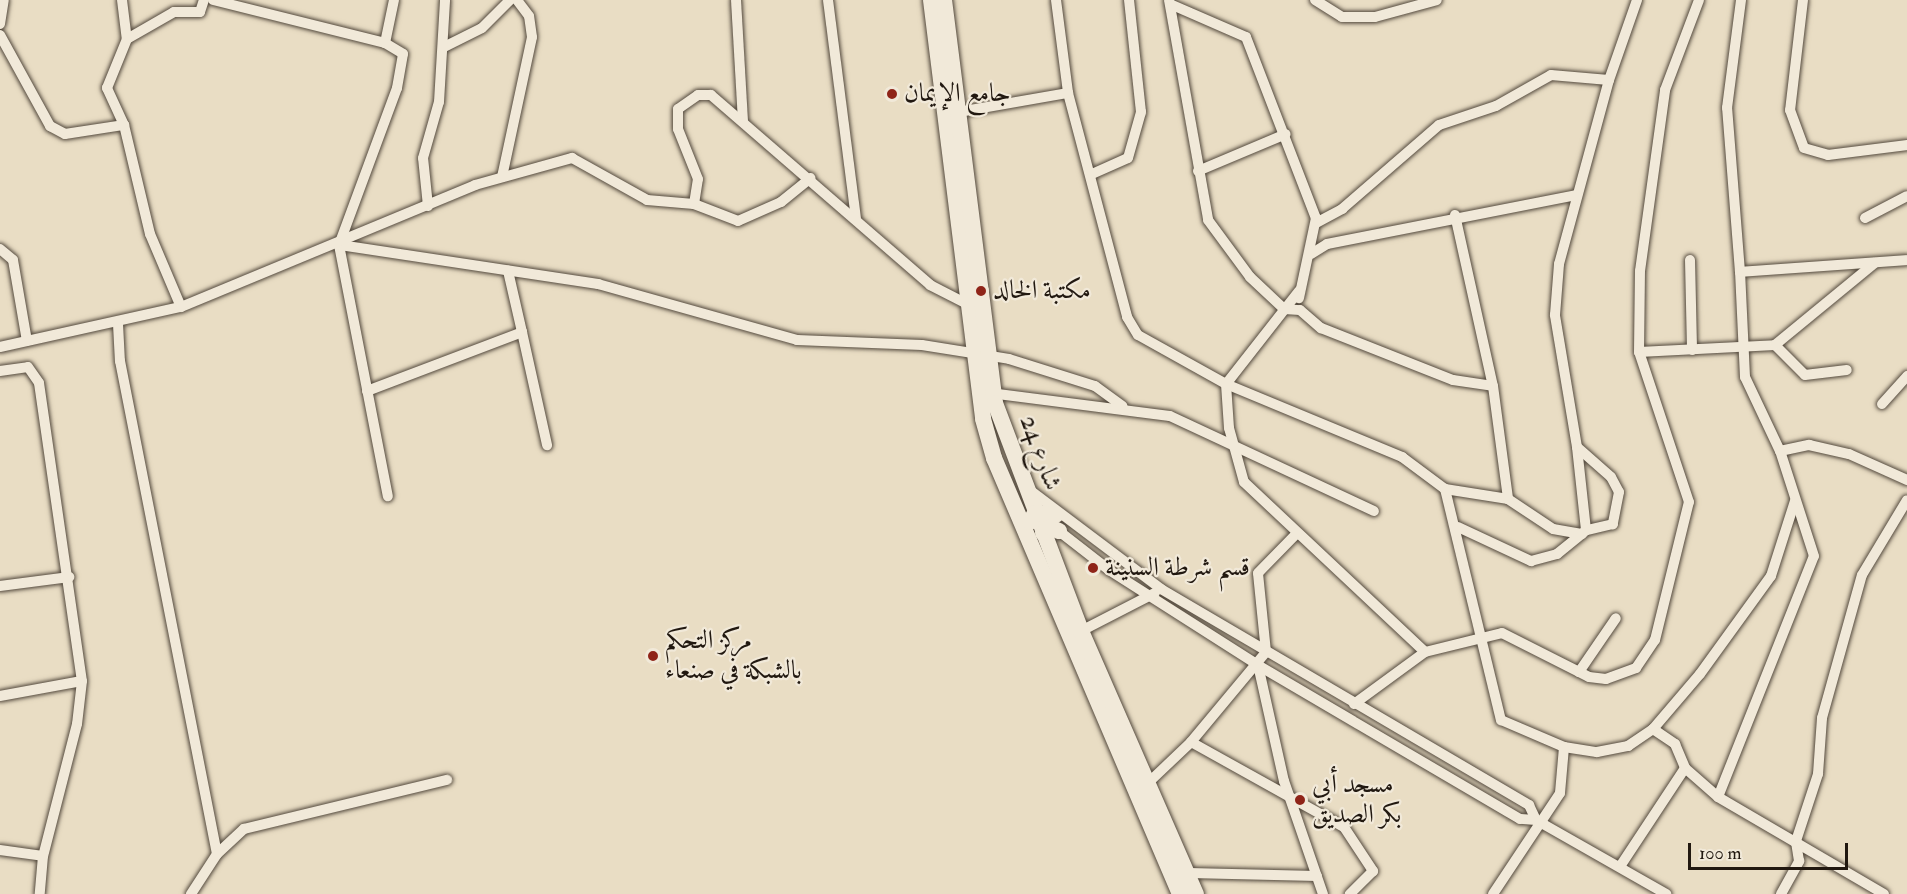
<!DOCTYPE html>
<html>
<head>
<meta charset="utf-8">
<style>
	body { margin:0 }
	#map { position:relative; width:1907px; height:894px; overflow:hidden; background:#e9ddc4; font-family:"IM FELL Double Pica",Amiri,serif }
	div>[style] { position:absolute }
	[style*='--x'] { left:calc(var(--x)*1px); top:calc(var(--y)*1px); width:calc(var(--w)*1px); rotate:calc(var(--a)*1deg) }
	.roads { filter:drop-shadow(0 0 2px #53493d) drop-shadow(0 0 2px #53493d) }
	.street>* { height:10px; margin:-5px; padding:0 5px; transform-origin:5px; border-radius:5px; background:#f1e9d9 }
	.secondary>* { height:16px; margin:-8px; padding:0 8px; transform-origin:8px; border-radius:8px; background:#f1e9d9 }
	.dots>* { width:16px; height:16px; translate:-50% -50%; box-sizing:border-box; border:3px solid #f1e9d9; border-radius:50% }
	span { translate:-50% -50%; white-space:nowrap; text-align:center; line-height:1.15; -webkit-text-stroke:4.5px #f1e9d9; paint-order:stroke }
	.poi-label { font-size:26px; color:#211810 }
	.left { translate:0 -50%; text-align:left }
	.street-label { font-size:26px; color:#211810 }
	.scale { position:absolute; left:1688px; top:843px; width:160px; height:27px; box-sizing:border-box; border:3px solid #211810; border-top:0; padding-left:8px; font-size:18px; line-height:21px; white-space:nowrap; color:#211810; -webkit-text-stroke:4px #f1e9d9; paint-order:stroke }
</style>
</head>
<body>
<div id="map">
	<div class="roads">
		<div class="street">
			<div style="--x:122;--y:0;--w:39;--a:83"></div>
			<div style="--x:213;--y:0;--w:177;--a:14"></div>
			<div style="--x:385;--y:43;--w:21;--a:31"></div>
			<div style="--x:403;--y:54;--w:35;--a:100"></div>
			<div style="--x:397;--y:88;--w:167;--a:110.3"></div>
			<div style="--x:339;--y:245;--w:256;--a:79"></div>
			<div style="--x:736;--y:0;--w:121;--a:86.7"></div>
			<div style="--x:828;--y:0;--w:220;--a:82.7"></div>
			<div style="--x:1056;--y:0;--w:94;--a:82.6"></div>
			<div style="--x:1068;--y:93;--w:232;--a:75.2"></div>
			<div style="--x:1127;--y:317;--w:21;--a:59"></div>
			<div style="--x:1138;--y:335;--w:101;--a:29.1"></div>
			<div style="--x:1226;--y:384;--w:44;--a:86.1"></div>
			<div style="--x:1229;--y:428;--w:56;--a:74.5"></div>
			<div style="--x:1244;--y:482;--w:248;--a:43.2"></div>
			<div style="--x:1425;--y:652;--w:88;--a:143.8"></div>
			<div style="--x:1169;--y:0;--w:223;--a:79.9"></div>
			<div style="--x:1208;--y:220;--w:71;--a:53.6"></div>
			<div style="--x:1250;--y:277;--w:47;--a:43.3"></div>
			<div style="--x:1284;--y:309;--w:16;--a:4"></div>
			<div style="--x:1300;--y:310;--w:28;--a:41"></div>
			<div style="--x:1321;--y:328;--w:142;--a:21.5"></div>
			<div style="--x:1453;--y:380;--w:40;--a:8.5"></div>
			<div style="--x:1315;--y:0;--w:32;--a:32"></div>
			<div style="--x:1342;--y:17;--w:33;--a:0"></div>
			<div style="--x:1375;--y:17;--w:64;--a:-15.3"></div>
			<div style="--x:1803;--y:0;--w:111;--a:96.7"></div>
			<div style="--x:1790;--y:110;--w:40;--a:69.8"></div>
			<div style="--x:1804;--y:148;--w:25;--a:16"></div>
			<div style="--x:1828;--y:155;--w:80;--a:-7.2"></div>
			<div style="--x:1170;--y:4;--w:83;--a:23.5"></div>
			<div style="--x:1246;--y:37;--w:194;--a:68.9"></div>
			<div style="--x:1316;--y:218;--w:82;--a:102"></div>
			<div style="--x:0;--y:24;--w:24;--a:-81"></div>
			<div style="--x:0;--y:35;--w:104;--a:61.2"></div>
			<div style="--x:50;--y:126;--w:17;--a:28"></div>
			<div style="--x:65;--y:134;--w:60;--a:-8.7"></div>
			<div style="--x:385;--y:43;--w:44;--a:-78.2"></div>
			<div style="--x:444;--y:47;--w:42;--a:-26.6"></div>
			<div style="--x:482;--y:28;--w:40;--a:-45"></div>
			<div style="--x:953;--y:113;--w:117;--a:-9.9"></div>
			<div style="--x:1198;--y:171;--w:95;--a:-22.8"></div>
			<div style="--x:1092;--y:174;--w:39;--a:-24"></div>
			<div style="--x:1128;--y:158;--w:48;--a:-74.2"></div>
			<div style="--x:1141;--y:112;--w:113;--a:-96.1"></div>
			<div style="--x:502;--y:177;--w:143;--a:-77.9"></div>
			<div style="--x:532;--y:37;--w:21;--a:-98"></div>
			<div style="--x:529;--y:16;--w:20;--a:-127"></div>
			<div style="--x:694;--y:204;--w:47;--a:21.1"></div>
			<div style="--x:738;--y:221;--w:47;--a:-23.8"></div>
			<div style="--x:781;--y:202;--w:38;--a:-39"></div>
			<div style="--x:428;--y:206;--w:48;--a:-95.9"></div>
			<div style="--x:423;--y:158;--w:58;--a:-74.1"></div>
			<div style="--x:439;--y:102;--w:102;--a:-86.6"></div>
			<div style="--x:1455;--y:215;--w:175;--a:77.5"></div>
			<div style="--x:1493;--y:386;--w:114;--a:82.4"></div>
			<div style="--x:1865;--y:218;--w:47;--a:-27.6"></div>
			<div style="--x:1316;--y:223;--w:30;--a:-28"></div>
			<div style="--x:1342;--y:209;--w:128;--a:-40.9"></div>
			<div style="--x:1439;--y:125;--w:60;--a:-18.4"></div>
			<div style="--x:1496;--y:106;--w:63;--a:-29.4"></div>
			<div style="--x:1551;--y:75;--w:58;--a:4.9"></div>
			<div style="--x:340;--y:245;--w:261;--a:8.6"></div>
			<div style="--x:598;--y:284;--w:207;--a:15.7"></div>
			<div style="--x:797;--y:340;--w:125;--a:2.3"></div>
			<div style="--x:922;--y:345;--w:88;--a:9.1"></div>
			<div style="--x:1009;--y:359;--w:90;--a:17.4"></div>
			<div style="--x:1095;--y:386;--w:34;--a:36"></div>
			<div style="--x:0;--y:249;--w:17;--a:40"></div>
			<div style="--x:13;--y:260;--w:82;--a:80.2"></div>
			<div style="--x:1311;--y:254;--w:19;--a:-32"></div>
			<div style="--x:1327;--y:244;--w:255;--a:-11.1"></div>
			<div style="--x:1690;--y:260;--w:90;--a:88.7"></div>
			<div style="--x:1740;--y:272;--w:165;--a:-94.5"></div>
			<div style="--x:1727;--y:108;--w:109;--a:-82.6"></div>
			<div style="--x:1299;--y:291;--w:118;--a:128.1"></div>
			<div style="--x:1226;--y:384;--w:191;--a:22.5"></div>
			<div style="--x:1402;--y:457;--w:54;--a:36.7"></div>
			<div style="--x:1445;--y:489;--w:64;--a:9"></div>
			<div style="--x:1508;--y:499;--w:54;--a:33.7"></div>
			<div style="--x:1553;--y:529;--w:29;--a:10"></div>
			<div style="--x:1582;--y:534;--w:6;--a:-45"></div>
			<div style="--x:1586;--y:530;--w:83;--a:-96.2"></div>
			<div style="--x:1577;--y:447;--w:134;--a:-99.5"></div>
			<div style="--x:1555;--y:315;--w:51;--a:-85.5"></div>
			<div style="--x:1559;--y:264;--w:191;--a:-74.8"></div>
			<div style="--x:1609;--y:80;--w:85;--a:-70.7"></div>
			<div style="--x:181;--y:307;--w:79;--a:-113"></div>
			<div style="--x:150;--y:234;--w:112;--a:-103.4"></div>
			<div style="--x:124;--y:125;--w:41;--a:-114.7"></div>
			<div style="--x:107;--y:88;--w:53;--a:-67.8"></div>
			<div style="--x:127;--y:39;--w:54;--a:-29.9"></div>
			<div style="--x:174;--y:12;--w:26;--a:0"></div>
			<div style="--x:200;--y:12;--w:13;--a:-72"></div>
			<div style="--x:118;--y:324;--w:37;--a:87"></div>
			<div style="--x:120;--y:361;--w:502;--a:78.87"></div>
			<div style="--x:217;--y:854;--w:48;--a:123"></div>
			<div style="--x:522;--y:332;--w:116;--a:77.5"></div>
			<div style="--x:1775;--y:345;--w:42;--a:45"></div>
			<div style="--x:1805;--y:375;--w:42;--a:-6.8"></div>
			<div style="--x:0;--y:347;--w:185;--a:-12.5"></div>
			<div style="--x:181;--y:307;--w:318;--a:-22.5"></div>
			<div style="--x:475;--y:185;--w:101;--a:-15.6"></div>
			<div style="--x:572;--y:158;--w:86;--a:29.2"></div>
			<div style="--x:647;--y:200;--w:47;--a:4.9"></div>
			<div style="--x:694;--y:204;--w:25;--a:-81"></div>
			<div style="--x:698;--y:179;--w:54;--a:-111.8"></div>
			<div style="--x:678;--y:129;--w:20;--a:-90"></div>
			<div style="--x:678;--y:109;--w:24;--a:-35"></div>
			<div style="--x:698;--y:95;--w:13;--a:0"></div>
			<div style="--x:711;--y:95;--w:290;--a:40.9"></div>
			<div style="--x:930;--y:285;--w:48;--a:27.1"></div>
			<div style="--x:1639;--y:352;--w:136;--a:-2.9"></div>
			<div style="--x:1775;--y:345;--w:129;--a:-39.4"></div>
			<div style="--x:0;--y:371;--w:28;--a:-8"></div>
			<div style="--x:28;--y:367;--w:19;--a:55"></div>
			<div style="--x:39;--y:383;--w:301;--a:81.8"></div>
			<div style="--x:82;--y:681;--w:43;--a:96.6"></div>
			<div style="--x:77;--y:724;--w:136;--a:104.4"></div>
			<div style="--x:43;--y:856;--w:38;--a:95"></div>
			<div style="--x:367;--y:391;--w:166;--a:-20.8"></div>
			<div style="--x:522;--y:332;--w:63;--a:-102.9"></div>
			<div style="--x:990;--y:393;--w:181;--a:7.3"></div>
			<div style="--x:1170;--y:416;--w:225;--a:25"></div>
			<div style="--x:1882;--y:404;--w:38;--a:-48"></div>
			<div style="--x:1577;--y:447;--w:45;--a:41.4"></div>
			<div style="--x:1611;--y:477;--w:17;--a:62"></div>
			<div style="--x:1619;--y:492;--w:33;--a:101"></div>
			<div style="--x:1613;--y:524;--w:28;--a:167"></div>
			<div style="--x:1780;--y:451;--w:30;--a:-12"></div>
			<div style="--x:1809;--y:445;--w:41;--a:12.7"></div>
			<div style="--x:1849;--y:454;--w:64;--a:24.1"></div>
			<div style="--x:1445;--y:489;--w:238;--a:76.4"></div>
			<div style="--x:1501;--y:720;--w:69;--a:23.2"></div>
			<div style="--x:1564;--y:747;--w:33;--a:9"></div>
			<div style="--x:1597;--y:752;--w:32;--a:-11"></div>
			<div style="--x:1628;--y:746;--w:30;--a:-34"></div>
			<div style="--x:1653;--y:729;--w:72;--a:-49.5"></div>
			<div style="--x:1700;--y:674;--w:121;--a:-54.1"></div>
			<div style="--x:1771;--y:576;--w:79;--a:-72.3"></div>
			<div style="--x:1031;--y:491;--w:163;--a:37"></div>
			<div style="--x:1161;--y:589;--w:427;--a:30.4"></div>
			<div style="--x:1529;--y:805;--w:17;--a:65"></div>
			<div style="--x:1536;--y:820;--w:16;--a:-176"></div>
			<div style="--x:1520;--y:819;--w:304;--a:-149.6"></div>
			<div style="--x:1258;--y:665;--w:177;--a:-147.5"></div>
			<div style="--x:1109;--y:570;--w:68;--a:-142.1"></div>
			<div style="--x:1458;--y:527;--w:81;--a:25"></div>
			<div style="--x:1531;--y:561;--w:27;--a:-15"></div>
			<div style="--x:1557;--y:554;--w:32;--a:-39"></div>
			<div style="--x:0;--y:586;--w:70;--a:-7.4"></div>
			<div style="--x:1081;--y:631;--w:83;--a:-27.2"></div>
			<div style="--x:1425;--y:652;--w:79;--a:-13.9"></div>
			<div style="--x:1502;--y:633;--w:97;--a:26.8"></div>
			<div style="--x:1589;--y:677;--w:17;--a:7"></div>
			<div style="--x:1606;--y:679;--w:32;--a:-20"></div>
			<div style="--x:1636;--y:668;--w:34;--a:-56"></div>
			<div style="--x:1655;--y:640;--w:142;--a:-76.2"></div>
			<div style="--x:1689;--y:502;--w:158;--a:-108.4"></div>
			<div style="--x:1639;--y:352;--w:81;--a:-89.3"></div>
			<div style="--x:1640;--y:271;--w:183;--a:-82.1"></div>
			<div style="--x:1665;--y:90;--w:96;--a:-69.3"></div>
			<div style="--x:1258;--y:665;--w:119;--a:77.4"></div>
			<div style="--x:1284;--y:781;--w:120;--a:71"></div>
			<div style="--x:1579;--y:672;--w:65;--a:-55.6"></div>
			<div style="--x:0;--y:696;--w:83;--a:-10.4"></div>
			<div style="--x:1653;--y:729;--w:27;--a:34"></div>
			<div style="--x:1675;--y:744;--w:26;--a:67"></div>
			<div style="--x:1191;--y:742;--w:175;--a:29.1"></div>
			<div style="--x:1344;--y:827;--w:53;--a:56.6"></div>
			<div style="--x:1373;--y:871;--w:33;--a:135"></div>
			<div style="--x:1148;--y:783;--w:59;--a:-43.6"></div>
			<div style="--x:1191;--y:742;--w:117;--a:-50.2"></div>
			<div style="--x:1266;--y:652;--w:79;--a:-95.8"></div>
			<div style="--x:1258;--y:573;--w:56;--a:-45.7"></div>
			<div style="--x:1536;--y:820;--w:150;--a:29.6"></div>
			<div style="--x:0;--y:850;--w:43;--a:7.9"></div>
			<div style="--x:217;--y:854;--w:37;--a:-43"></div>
			<div style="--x:244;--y:829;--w:209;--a:-13.6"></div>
			<div style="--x:1621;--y:865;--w:116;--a:-56.6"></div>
			<div style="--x:1685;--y:768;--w:44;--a:41.3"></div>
			<div style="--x:1189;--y:873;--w:128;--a:1.3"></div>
			<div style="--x:1493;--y:894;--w:121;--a:-56.4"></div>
			<div style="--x:1560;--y:793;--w:46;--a:-85"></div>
			<div style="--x:1781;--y:894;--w:38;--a:-61"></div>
			<div style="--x:1799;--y:861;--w:20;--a:-99"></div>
			<div style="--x:1796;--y:841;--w:71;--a:-71.8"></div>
			<div style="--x:1818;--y:774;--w:56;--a:-85.9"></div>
			<div style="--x:1822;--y:718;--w:148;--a:-74.4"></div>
			<div style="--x:1862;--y:575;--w:87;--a:-59"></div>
			<div style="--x:1884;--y:894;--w:192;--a:-149.7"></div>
			<div style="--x:1718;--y:797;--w:259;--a:-68.3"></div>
			<div style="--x:1814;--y:556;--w:110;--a:-107.9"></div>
			<div style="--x:1780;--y:451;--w:82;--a:-115.3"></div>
			<div style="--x:1745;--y:377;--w:105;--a:-92.7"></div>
			<div style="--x:1740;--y:272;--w:167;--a:-4.1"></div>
		</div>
		<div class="secondary">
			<div style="--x:931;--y:0;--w:422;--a:82.9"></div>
			<div style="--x:983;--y:419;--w:41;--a:74.2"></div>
			<div style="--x:994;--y:458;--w:474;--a:66.9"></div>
			<div style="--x:944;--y:0;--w:406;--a:82.8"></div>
			<div style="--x:995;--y:403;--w:244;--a:69.3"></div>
			<div style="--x:1081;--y:631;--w:287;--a:66.4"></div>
			<div style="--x:1030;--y:522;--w:10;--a:-61"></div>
			<div style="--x:1035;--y:513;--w:21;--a:5"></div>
			<div style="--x:1043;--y:533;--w:9;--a:-41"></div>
			<div style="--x:1050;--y:527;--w:10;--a:24"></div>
		</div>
	</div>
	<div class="dots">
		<div style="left:892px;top:94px;background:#8f2418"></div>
		<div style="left:981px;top:291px;background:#8f2418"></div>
		<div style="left:1093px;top:568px;background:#8f2418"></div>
		<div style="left:653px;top:656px;background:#8f2418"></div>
		<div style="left:1300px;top:800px;background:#8f2418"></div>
	</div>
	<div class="poi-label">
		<span class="left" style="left:904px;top:94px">جامع الإيمان</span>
		<span class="left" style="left:993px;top:291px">مكتبة الخالد</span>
		<span class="left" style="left:1105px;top:568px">قسم شرطة السنينة</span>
		<span class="left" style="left:665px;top:656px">مركز التحكم<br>بالشبكة في صنعاء</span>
		<span class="left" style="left:1312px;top:800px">مسجد أبي<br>بكر الصديق</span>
	</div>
	<div class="street-label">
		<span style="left:1040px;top:453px;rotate:70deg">شارع 24</span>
	</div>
	<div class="scale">100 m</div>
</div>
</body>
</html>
